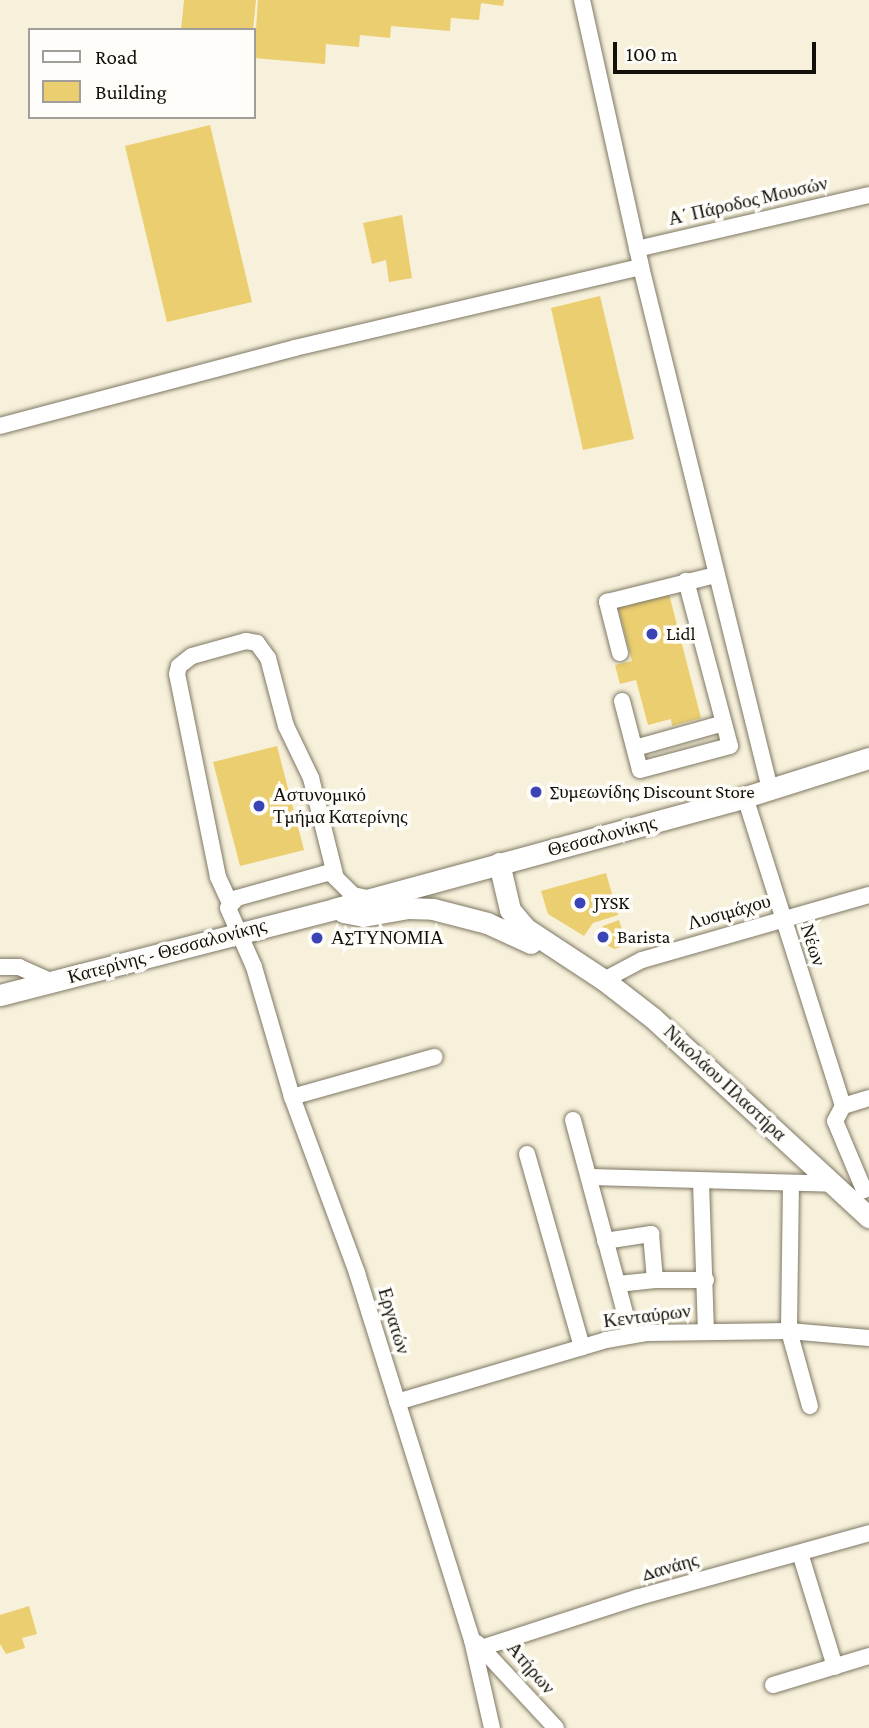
<!DOCTYPE html>
<html>
<head>
<meta charset="utf-8">
<style>
	body { margin:0 }
	#map { position:relative; width:869px; height:1728px; overflow:hidden; background:#f7f0da; font-family:"Crimson Pro",serif }
	div>[style] { position:absolute }
	[style*='--x'] { left:calc(var(--x)*1px); top:calc(var(--y)*1px); width:calc(var(--w)*1px); rotate:calc(var(--a)*1deg) }
	.building>* { inset:0; background:#eace6f }
	.roads { filter:drop-shadow(0 0 2px #7e7864) drop-shadow(0 0 2px #7e7864) }
	.minor>* { height:16px; margin:-8px; padding:0 8px; transform-origin:8px; border-radius:8px; background:#fff }
	.major>* { height:21px; margin:-10.5px; padding:0 10.5px; transform-origin:10.5px; border-radius:10.5px; background:#fff }
	.dots>* { width:19px; height:19px; translate:-50% -50%; box-sizing:border-box; border:4px solid #fffdf9; border-radius:50% }
	span { translate:-50% -50%; white-space:nowrap; text-align:center; line-height:1.15; -webkit-text-stroke:7px #fffdf9; paint-order:stroke }
	.street-label { font-size:19px; color:#131009 }
	.poi-label { font-size:19px; color:#131009 }
	.left { translate:0 -50%; text-align:left }
	.legend { position:absolute; left:28px; top:28px; width:228px; height:91px; box-sizing:border-box; background:#fffdf9; border:2px solid #a19e99; margin:0; padding:9px 12px; list-style:none; font-size:21px; color:#131009 }
	.legend li { display:flex; align-items:center; gap:14px; height:35px }
	.legend b { width:35px; border:2px solid #a19e99 }
	.scale { position:absolute; left:613px; top:42px; width:203px; height:32px; box-sizing:border-box; border:4px solid #131009; border-top:0; padding-left:9px; font-size:21px; line-height:24px; white-space:nowrap; color:#131009; -webkit-text-stroke:5px #fffdf9; paint-order:stroke }
</style>
</head>
<body>
<div id="map">
	<div class="building">
		<div style="clip-path:polygon(184px 0,256px 0,253px 30px,181px 30px)"></div>
		<div style="clip-path:polygon(258px 0,504px 0,503px 6px,481px 3px,479px 20px,451px 18px,450px 31px,391px 26px,390px 38px,360px 35px,359px 47px,326px 44px,325px 64px,254px 58px)"></div>
		<div style="clip-path:polygon(210px 125px,252px 302px,167px 322px,125px 146px)"></div>
		<div style="clip-path:polygon(402px 215px,412px 278px,389px 282px,386px 260px,372px 264px,363px 223px)"></div>
		<div style="clip-path:polygon(600px 296px,634px 439px,583px 450px,551px 308px)"></div>
		<div style="clip-path:polygon(669px 594px,701px 718px,672px 726px,671px 719px,648px 725px,636px 680px,620px 684px,615px 665px,632px 661px,618px 607px)"></div>
		<div style="clip-path:polygon(277px 746px,304px 850px,240px 866px,213px 762px)"></div>
		<div style="clip-path:polygon(606px 873px,618px 915px,593px 923px,584px 936px,548px 914px,541px 891px)"></div>
		<div style="clip-path:polygon(619px 920px,627px 945px,614px 949px,598px 940px,603px 926px)"></div>
		<div style="clip-path:polygon(29px 1606px,37px 1634px,22px 1638px,25px 1648px,6px 1654px,0 1644px,0 1615px)"></div>
	</div>
	<div class="roads">
		<div class="minor">
			<div style="--x:582;--y:0;--w:273;--a:77.5"></div>
			<div style="--x:641;--y:267;--w:538;--a:76.12"></div>
			<div style="--x:637;--y:249;--w:238;--a:-13.1"></div>
			<div style="--x:0;--y:426;--w:305;--a:-14.8"></div>
			<div style="--x:295;--y:348;--w:355;--a:-13.2"></div>
			<div style="--x:620;--y:653;--w:53;--a:-104.3"></div>
			<div style="--x:607;--y:602;--w:111;--a:-14"></div>
			<div style="--x:622;--y:701;--w:71;--a:75.4"></div>
			<div style="--x:640;--y:770;--w:93;--a:-14.9"></div>
			<div style="--x:730;--y:746;--w:171;--a:-104.9"></div>
			<div style="--x:635;--y:748;--w:92;--a:-15.7"></div>
			<div style="--x:745;--y:797;--w:324;--a:72.4"></div>
			<div style="--x:371;--y:899;--w:18;--a:-167"></div>
			<div style="--x:353;--y:895;--w:30;--a:-135"></div>
			<div style="--x:332;--y:874;--w:5;--a:-169"></div>
			<div style="--x:327;--y:873;--w:93;--a:164.5"></div>
			<div style="--x:237;--y:898;--w:13;--a:132"></div>
			<div style="--x:228;--y:908;--w:64;--a:66.2"></div>
			<div style="--x:254;--y:967;--w:135;--a:73.7"></div>
			<div style="--x:292;--y:1097;--w:188;--a:69.7"></div>
			<div style="--x:357;--y:1273;--w:385;--a:72.6"></div>
			<div style="--x:472;--y:1640;--w:90;--a:77.2"></div>
			<div style="--x:230;--y:903;--w:29;--a:-115"></div>
			<div style="--x:218;--y:877;--w:207;--a:-101.4"></div>
			<div style="--x:177;--y:674;--w:8;--a:-76"></div>
			<div style="--x:179;--y:666;--w:16;--a:-38"></div>
			<div style="--x:192;--y:656;--w:56;--a:-15.5"></div>
			<div style="--x:246;--y:641;--w:11;--a:10"></div>
			<div style="--x:257;--y:643;--w:19;--a:54"></div>
			<div style="--x:268;--y:658;--w:70;--a:75.2"></div>
			<div style="--x:286;--y:726;--w:58;--a:64.3"></div>
			<div style="--x:311;--y:778;--w:103;--a:76"></div>
			<div style="--x:0;--y:967;--w:19;--a:0"></div>
			<div style="--x:19;--y:967;--w:35;--a:24"></div>
			<div style="--x:604;--y:980;--w:43;--a:-27.8"></div>
			<div style="--x:642;--y:960;--w:236;--a:-16"></div>
			<div style="--x:292;--y:1097;--w:148;--a:-15.7"></div>
			<div style="--x:843;--y:1106;--w:17;--a:118"></div>
			<div style="--x:835;--y:1121;--w:75;--a:67.2"></div>
			<div style="--x:843;--y:1106;--w:27;--a:-17"></div>
			<div style="--x:573;--y:1120;--w:223;--a:74.9"></div>
			<div style="--x:527;--y:1154;--w:201;--a:74.1"></div>
			<div style="--x:590;--y:1177;--w:244;--a:1.6"></div>
			<div style="--x:701;--y:1182;--w:148;--a:88.1"></div>
			<div style="--x:791;--y:1184;--w:147;--a:90.8"></div>
			<div style="--x:789;--y:1331;--w:78;--a:74.4"></div>
			<div style="--x:605;--y:1241;--w:47;--a:-8.7"></div>
			<div style="--x:651;--y:1234;--w:46;--a:85"></div>
			<div style="--x:618;--y:1284;--w:37;--a:-6"></div>
			<div style="--x:655;--y:1280;--w:51;--a:0"></div>
			<div style="--x:397;--y:1402;--w:218;--a:-16.5"></div>
			<div style="--x:606;--y:1340;--w:42;--a:-9.7"></div>
			<div style="--x:647;--y:1333;--w:142;--a:-0.8"></div>
			<div style="--x:789;--y:1331;--w:80;--a:5"></div>
			<div style="--x:800;--y:1553;--w:119;--a:72.9"></div>
			<div style="--x:477;--y:1643;--w:116;--a:47.1"></div>
			<div style="--x:484;--y:1647;--w:163;--a:-17.9"></div>
			<div style="--x:639;--y:1597;--w:239;--a:-15.5"></div>
			<div style="--x:773;--y:1685;--w:100;--a:-16.8"></div>
		</div>
		<div class="major">
			<div style="--x:499;--y:863;--w:48;--a:76.8"></div>
			<div style="--x:510;--y:910;--w:23;--a:50"></div>
			<div style="--x:525;--y:928;--w:95;--a:33.4"></div>
			<div style="--x:604;--y:980;--w:62;--a:37.8"></div>
			<div style="--x:653;--y:1018;--w:294;--a:42.7"></div>
			<div style="--x:343;--y:912;--w:20;--a:11"></div>
			<div style="--x:363;--y:916;--w:46;--a:-10.1"></div>
			<div style="--x:408;--y:908;--w:25;--a:2"></div>
			<div style="--x:433;--y:909;--w:56;--a:14.5"></div>
			<div style="--x:487;--y:923;--w:48;--a:24.4"></div>
			<div style="--x:0;--y:995;--w:345;--a:-14.4"></div>
			<div style="--x:334;--y:909;--w:426;--a:-15.2"></div>
			<div style="--x:745;--y:797;--w:130;--a:-17.5"></div>
		</div>
	</div>
	<div class="dots">
		<div style="left:652px;top:634px;background:#3b44b7"></div>
		<div style="left:536px;top:792px;background:#3b44b7"></div>
		<div style="left:259px;top:806px;background:#3b44b7"></div>
		<div style="left:580px;top:903px;background:#3b44b7"></div>
		<div style="left:603px;top:937px;background:#3b44b7"></div>
		<div style="left:317px;top:938px;background:#3b44b7"></div>
	</div>
	<div class="street-label">
		<span style="left:748px;top:201px;rotate:-13deg">Α΄ Πάροδος Μουσών</span>
		<span style="left:602px;top:836px;rotate:-15deg">Θεσσαλονίκης</span>
		<span style="left:729px;top:912px;rotate:-16deg">Λυσιμάχου</span>
		<span style="left:813px;top:945px;rotate:72deg">Νέων</span>
		<span style="left:167px;top:951px;rotate:-15deg">Κατερίνης - Θεσσαλονίκης</span>
		<span style="left:725px;top:1083px;rotate:43deg">Νικολάου Πλαστήρα</span>
		<span style="left:647px;top:1316px;rotate:-7deg">Κενταύρων</span>
		<span style="left:394px;top:1321px;rotate:73deg">Εργατών</span>
		<span style="left:670px;top:1567px;rotate:-16deg">Δανάης</span>
		<span style="left:531px;top:1668px;rotate:49deg">Ατήρων</span>
	</div>
	<div class="poi-label">
		<span class="left" style="left:666px;top:634px">Lidl</span>
		<span class="left" style="left:550px;top:792px">Συμεωνίδης Discount Store</span>
		<span class="left" style="left:273px;top:806px">Αστυνομικό<br>Τμήμα Κατερίνης</span>
		<span class="left" style="left:594px;top:903px">JYSK</span>
		<span class="left" style="left:617px;top:937px">Barista</span>
		<span class="left" style="left:331px;top:938px">ΑΣΤΥΝΟΜΙΑ</span>
	</div>
	<ul class="legend">
	<li><b style="height:9px;background:#fff"></b>Road</li>
	<li><b style="height:19px;background:#eace6f"></b>Building</li>
	</ul>
	<div class="scale">100 m</div>
</div>
</body>
</html>
